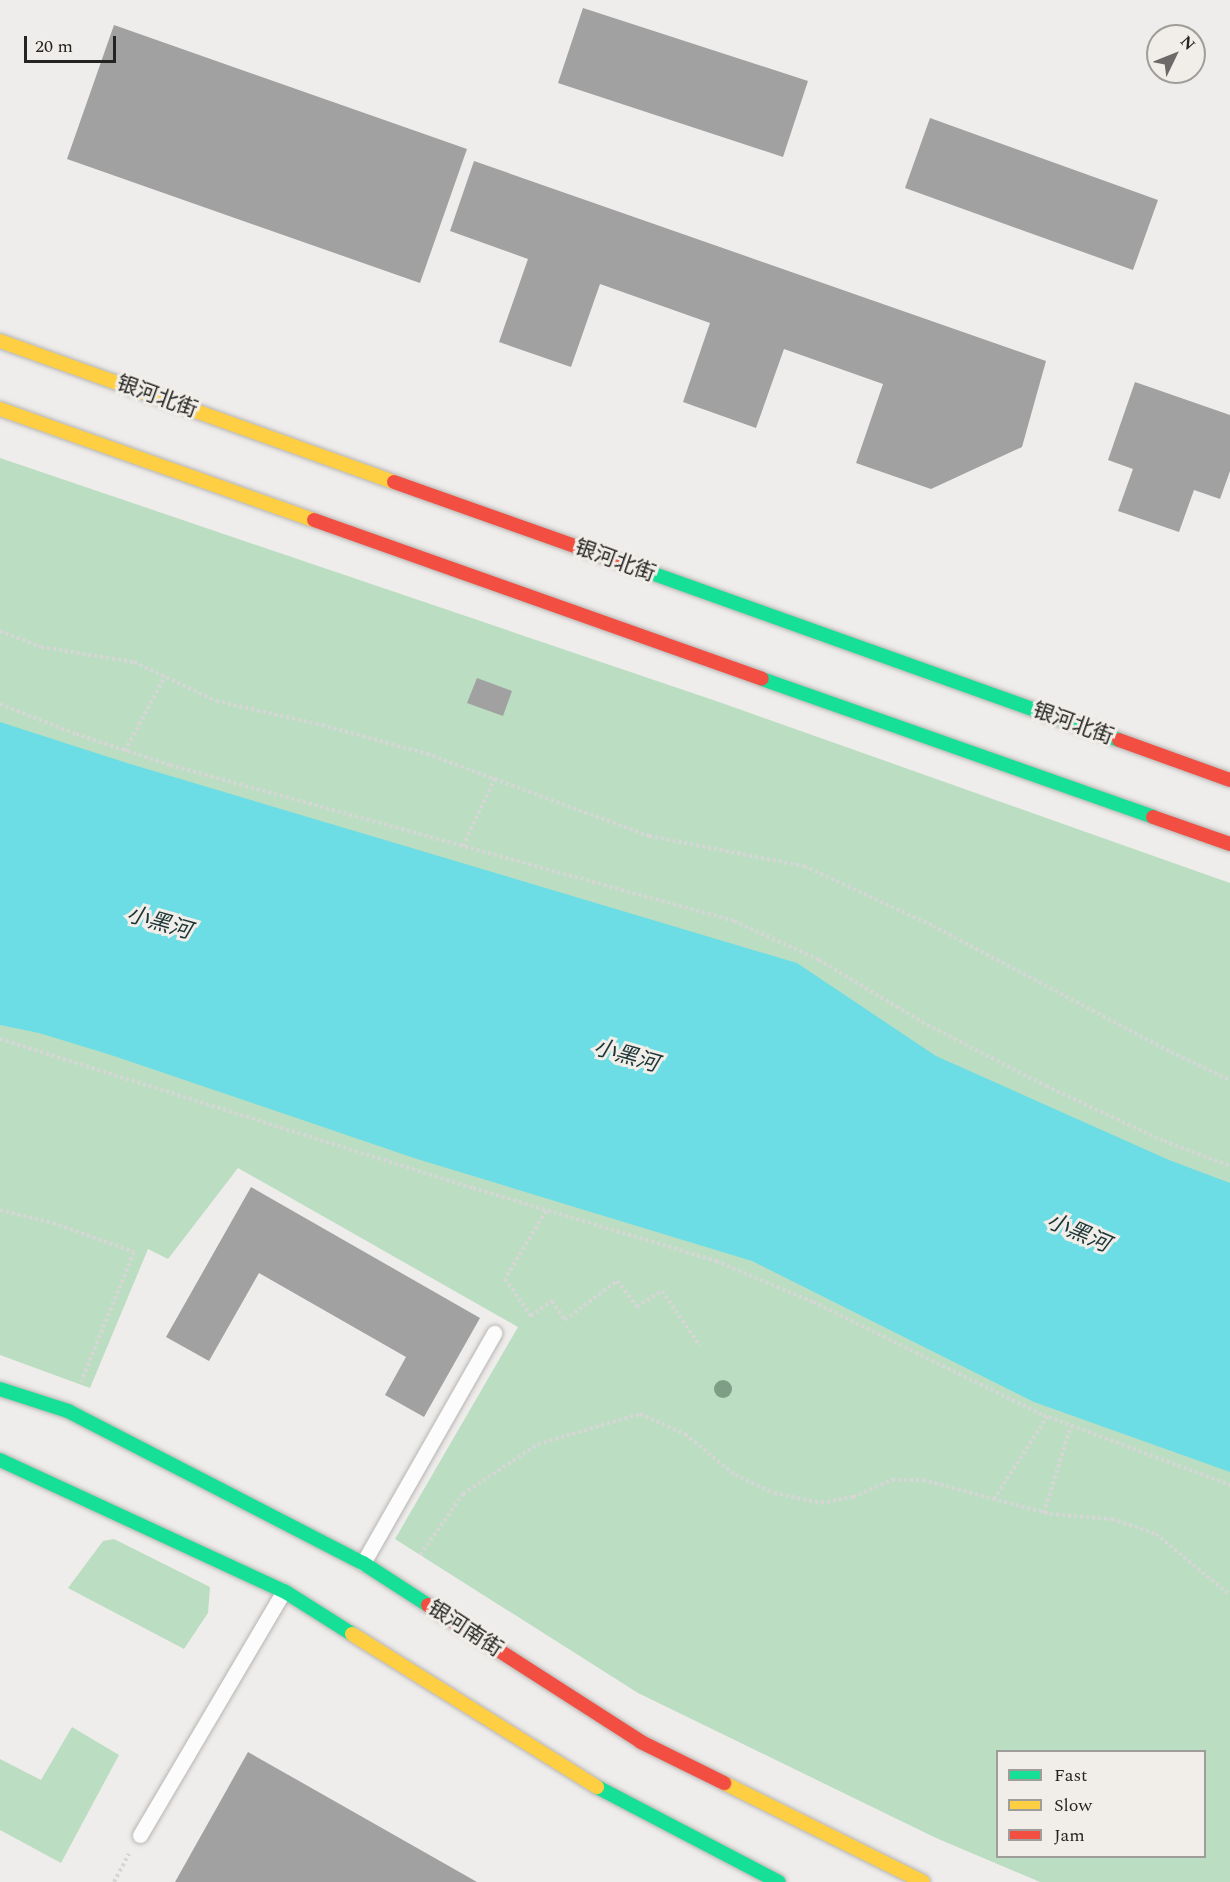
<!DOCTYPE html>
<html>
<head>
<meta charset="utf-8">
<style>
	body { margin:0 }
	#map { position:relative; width:1230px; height:1882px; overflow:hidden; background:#efedeb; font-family:Spectral,"Noto Sans SC",serif }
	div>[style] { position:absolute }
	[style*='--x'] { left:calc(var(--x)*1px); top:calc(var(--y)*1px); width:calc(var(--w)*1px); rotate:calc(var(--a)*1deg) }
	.green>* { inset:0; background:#bbddc1 }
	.water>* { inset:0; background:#6ddde5 }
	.building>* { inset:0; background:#a2a1a1 }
	.path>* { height:4px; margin-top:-2px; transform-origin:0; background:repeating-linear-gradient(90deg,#d6d6d6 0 3px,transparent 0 6px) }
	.roads { filter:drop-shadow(0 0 2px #b6b5b3) drop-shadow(0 0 2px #b6b5b3) }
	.lane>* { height:15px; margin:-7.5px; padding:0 7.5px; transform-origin:7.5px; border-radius:7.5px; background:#fdfcfc }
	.fast>* { height:14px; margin:-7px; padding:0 7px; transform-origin:7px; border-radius:7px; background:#16e098 }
	.slow>* { height:14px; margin:-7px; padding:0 7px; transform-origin:7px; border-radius:7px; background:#ffcf43 }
	.jam>* { height:14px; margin:-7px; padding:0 7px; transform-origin:7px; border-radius:7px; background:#f24e42 }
	.trees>* { width:18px; height:18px; margin:-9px; border-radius:50%; background:#7e9f86 }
	span { translate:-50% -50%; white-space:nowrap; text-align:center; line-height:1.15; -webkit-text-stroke:6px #f1eee9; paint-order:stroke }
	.street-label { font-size:21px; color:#242422 }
	.water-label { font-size:22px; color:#1c3537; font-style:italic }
	.legend { position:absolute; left:996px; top:1750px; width:210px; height:108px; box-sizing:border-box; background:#f1eee9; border:2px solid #9f9d99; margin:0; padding:8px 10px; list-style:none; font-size:18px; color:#242422 }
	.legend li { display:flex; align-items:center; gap:12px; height:30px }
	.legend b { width:30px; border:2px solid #9f9d99 }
	.north { position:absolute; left:1146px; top:24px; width:60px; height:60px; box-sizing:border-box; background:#f1eee9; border:2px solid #9f9d99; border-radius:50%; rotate:47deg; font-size:16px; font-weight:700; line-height:24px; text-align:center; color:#242422 }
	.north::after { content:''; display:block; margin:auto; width:21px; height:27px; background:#6b6a68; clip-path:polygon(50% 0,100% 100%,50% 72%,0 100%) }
	.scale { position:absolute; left:24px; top:36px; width:92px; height:27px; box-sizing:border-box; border:3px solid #242422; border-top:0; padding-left:8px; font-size:18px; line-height:21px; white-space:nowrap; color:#242422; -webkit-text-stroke:4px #f1eee9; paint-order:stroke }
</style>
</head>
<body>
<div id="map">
	<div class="green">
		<div style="clip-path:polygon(evenodd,0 458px,719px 702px,1230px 883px,1230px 1882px,1040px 1882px,936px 1838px,638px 1693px,395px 1539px,518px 1327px,238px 1168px,168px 1259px,148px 1249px,90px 1388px,0 1355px,0 458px,998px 1752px,1204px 1752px,1204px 1856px,998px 1856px,998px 1752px)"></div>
		<div style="clip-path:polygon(114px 1539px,210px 1587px,208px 1613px,184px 1649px,68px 1588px,103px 1541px)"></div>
		<div style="clip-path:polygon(72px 1727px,119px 1755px,61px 1863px,0 1830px,0 1759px,41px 1780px)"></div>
	</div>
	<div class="water">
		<div style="clip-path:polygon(0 722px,127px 763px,797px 963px,936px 1056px,1169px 1160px,1230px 1183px,1230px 1472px,1034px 1402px,752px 1261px,414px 1158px,111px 1055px,39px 1033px,0 1025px)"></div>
	</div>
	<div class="building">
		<div style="clip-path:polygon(583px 8px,808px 81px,783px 157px,558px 83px)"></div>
		<div style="clip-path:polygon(114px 25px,467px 149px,420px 283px,67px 159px)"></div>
		<div style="clip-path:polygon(930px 118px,1158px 200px,1133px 270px,905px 188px)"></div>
		<div style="clip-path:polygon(474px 161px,1046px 361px,1022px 447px,931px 489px,856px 463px,883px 384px,784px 349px,756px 428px,683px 402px,710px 323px,600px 284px,571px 367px,499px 342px,528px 259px,450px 231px)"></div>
		<div style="clip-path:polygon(1135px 382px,1230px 415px,1230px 471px,1220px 499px,1194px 490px,1179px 532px,1118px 511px,1133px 469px,1108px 460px)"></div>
		<div style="clip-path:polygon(477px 678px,512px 691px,503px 716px,467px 703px)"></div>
		<div style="clip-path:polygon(251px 1187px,480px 1318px,424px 1417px,385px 1395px,406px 1357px,259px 1273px,209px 1361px,166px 1337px)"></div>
		<div style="clip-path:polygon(248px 1752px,477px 1882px,175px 1882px)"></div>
	</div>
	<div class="path">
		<div style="--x:0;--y:631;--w:44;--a:21.3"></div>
		<div style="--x:41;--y:647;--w:94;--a:9.2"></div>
		<div style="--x:134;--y:662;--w:91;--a:25.4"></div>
		<div style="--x:216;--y:701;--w:109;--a:12.8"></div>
		<div style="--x:322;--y:725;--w:109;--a:15.4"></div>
		<div style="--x:427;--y:754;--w:237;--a:20.3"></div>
		<div style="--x:649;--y:836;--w:158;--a:11"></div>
		<div style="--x:804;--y:866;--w:142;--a:24.9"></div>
		<div style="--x:933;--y:926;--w:269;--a:27.9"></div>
		<div style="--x:1171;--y:1052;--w:65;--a:25.4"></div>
		<div style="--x:0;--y:704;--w:82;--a:21.5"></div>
		<div style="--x:76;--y:734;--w:99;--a:18.3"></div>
		<div style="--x:170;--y:765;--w:585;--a:15.46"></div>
		<div style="--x:734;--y:921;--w:94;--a:24.6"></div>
		<div style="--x:819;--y:960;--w:120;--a:31"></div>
		<div style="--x:922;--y:1022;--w:140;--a:27.3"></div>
		<div style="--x:1046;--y:1086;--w:130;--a:25"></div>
		<div style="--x:1164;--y:1141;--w:71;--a:20.7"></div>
		<div style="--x:125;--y:751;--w:85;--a:-61.9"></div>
		<div style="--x:463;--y:846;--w:75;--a:-64.8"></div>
		<div style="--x:0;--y:1039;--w:496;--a:17.5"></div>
		<div style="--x:473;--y:1188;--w:254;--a:16.7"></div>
		<div style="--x:716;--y:1261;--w:105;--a:22.9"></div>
		<div style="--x:813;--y:1302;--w:256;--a:26.2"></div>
		<div style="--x:1043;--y:1415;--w:200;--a:20.5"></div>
		<div style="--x:0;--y:1210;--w:55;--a:13.8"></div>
		<div style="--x:53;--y:1223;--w:86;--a:19.7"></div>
		<div style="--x:134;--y:1252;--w:140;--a:112.2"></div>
		<div style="--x:546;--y:1211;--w:79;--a:121.1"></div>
		<div style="--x:505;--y:1279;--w:45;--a:54.9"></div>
		<div style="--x:531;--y:1316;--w:26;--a:-36"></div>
		<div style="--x:552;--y:1301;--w:23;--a:56"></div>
		<div style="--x:565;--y:1320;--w:65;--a:-36.9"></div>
		<div style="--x:617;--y:1281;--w:33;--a:52"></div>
		<div style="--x:637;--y:1307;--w:30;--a:-33"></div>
		<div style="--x:662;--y:1291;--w:67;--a:55.4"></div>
		<div style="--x:994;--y:1499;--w:98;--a:-57.1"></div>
		<div style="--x:1044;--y:1513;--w:91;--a:-72.8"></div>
		<div style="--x:420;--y:1555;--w:75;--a:-54.8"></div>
		<div style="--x:463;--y:1494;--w:90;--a:-33.7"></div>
		<div style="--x:538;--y:1444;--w:106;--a:-16.4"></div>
		<div style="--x:640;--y:1414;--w:49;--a:24"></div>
		<div style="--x:685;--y:1434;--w:65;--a:39.4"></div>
		<div style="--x:735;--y:1475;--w:43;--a:24.8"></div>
		<div style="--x:774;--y:1493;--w:48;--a:12"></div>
		<div style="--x:821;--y:1503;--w:33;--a:-11"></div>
		<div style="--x:853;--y:1497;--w:43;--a:-23.6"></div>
		<div style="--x:892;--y:1480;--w:31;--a:0"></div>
		<div style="--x:923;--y:1480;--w:131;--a:15"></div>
		<div style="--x:1050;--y:1514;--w:62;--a:4.6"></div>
		<div style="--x:1112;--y:1519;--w:46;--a:18.8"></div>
		<div style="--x:1156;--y:1534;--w:96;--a:39.5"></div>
		<div style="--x:114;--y:1882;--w:32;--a:-62"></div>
	</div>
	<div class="roads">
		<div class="lane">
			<div style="--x:363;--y:1563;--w:265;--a:-60.3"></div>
			<div style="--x:140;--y:1835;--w:283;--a:-59.5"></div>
		</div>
		<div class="fast">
			<div style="--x:629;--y:565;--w:520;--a:19.65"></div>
			<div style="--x:762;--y:679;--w:415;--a:19.4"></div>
			<div style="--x:0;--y:1389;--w:71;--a:17.9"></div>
			<div style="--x:68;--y:1411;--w:332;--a:27.3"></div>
			<div style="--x:363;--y:1563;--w:77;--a:32.9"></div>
			<div style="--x:0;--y:1460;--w:313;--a:24.8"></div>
			<div style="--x:284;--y:1591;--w:80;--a:32.3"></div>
			<div style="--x:597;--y:1787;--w:205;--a:27.6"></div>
		</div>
		<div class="slow">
			<div style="--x:0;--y:341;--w:418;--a:19.7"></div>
			<div style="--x:0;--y:409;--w:333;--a:19.5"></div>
			<div style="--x:352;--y:1634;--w:289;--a:32"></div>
			<div style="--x:724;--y:1783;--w:222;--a:26.4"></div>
		</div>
		<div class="jam">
			<div style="--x:394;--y:482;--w:249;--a:19.5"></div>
			<div style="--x:314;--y:520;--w:475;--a:19.5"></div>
			<div style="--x:1119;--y:740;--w:118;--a:19.8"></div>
			<div style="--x:1153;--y:817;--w:82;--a:19.3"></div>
			<div style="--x:428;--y:1605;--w:253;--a:32.7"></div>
			<div style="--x:641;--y:1742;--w:93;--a:26.3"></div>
		</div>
	</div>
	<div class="trees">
		<div style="left:723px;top:1389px"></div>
	</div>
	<div class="street-label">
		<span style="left:157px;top:397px;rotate:20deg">银河北街</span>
		<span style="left:615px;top:561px;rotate:20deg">银河北街</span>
		<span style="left:1073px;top:724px;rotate:20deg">银河北街</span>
		<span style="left:465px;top:1629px;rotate:33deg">银河南街</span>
	</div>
	<div class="water-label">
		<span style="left:159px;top:923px;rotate:16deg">小黑河</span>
		<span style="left:626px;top:1056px;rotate:16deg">小黑河</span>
		<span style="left:1078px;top:1233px;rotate:23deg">小黑河</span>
	</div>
	<ul class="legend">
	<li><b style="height:8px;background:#16e098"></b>Fast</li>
	<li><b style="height:8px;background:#ffcf43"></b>Slow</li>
	<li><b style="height:8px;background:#f24e42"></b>Jam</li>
	</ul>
	<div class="north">N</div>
	<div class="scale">20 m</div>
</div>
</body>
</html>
